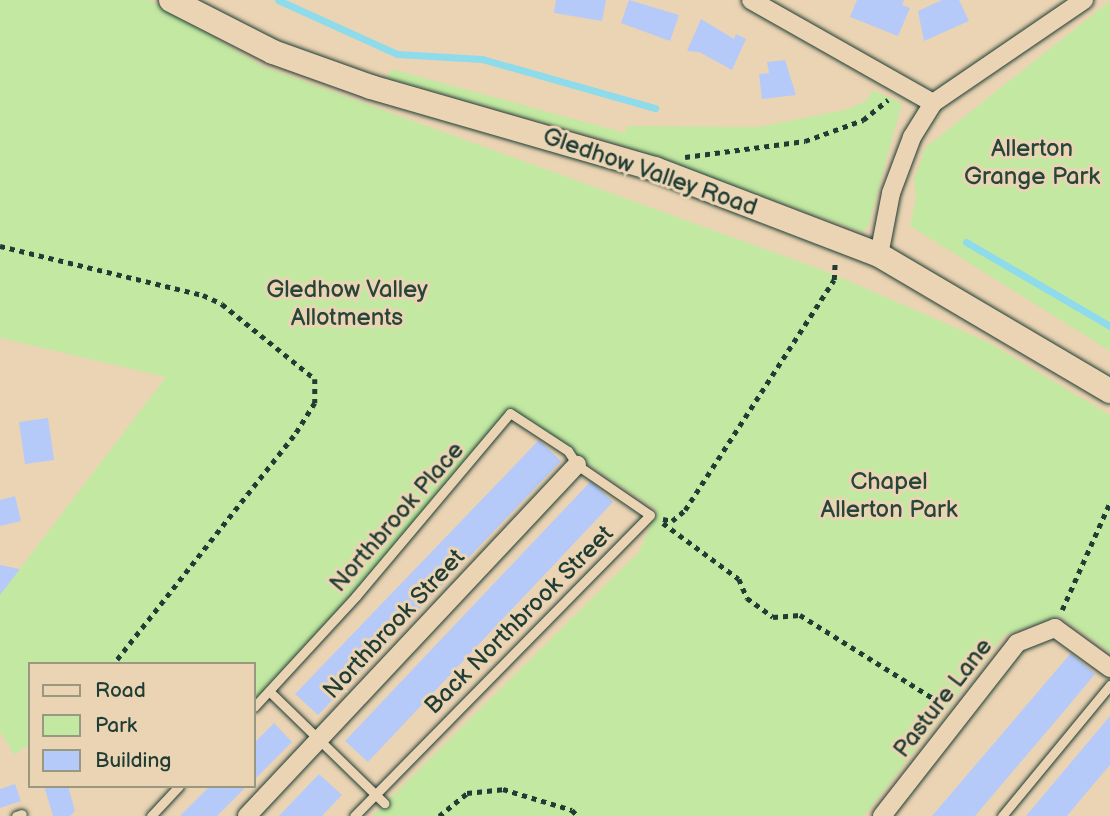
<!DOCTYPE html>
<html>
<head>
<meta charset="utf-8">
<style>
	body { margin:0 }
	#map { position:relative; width:1110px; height:816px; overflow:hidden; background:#ebd4b4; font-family:"Balsamiq Sans",sans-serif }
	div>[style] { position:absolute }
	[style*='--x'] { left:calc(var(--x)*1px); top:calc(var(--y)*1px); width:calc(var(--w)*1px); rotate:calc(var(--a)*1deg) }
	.green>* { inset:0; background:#c3e8a2 }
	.stream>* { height:7px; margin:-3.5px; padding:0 3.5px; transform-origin:3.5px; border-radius:3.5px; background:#8ddbeb }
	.building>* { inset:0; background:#b5caf9 }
	.path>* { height:4.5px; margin-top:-2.25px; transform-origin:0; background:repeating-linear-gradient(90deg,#1f3d34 0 5px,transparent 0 10px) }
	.roads { filter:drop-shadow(0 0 2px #1f3d34) drop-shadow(0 0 2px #1f3d34) }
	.lane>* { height:9px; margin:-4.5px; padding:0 4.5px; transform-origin:4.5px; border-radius:4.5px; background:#ebd4b4 }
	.street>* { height:18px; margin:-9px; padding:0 9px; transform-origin:9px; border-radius:9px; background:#ebd4b4 }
	.secondary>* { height:24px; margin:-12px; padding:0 12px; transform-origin:12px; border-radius:12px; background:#ebd4b4 }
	span { translate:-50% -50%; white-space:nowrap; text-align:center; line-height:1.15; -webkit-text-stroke:6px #ebd4b4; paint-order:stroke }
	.park-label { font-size:24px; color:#27463a }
	.street-label { font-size:24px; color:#1f3d34 }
	.legend { position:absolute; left:28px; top:662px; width:228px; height:126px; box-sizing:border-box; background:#ebd4b4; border:2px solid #999881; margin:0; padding:9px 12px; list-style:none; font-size:21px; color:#1f3d34 }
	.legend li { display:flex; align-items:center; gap:14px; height:35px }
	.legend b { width:35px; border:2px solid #999881 }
</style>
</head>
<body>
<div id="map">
	<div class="green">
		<div style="clip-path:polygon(0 0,150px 0,262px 66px,828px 272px,988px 342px,1110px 415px,1110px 652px,1059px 616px,1004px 635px,864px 816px,372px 816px,639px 552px,657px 510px,511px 413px,254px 707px,254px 664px,30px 664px,30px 744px,14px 755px,0 731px,0 595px,166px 377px,0 338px)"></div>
		<div style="clip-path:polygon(1110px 1px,1110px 351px,910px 226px,916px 199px,914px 179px,925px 148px)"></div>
		<div style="clip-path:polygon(391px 69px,625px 133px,627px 126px,758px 127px,845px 110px,866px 101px,873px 90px,902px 103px,868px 227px,862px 232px,616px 143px,387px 78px)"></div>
	</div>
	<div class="stream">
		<div style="--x:278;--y:0;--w:131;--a:24.4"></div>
		<div style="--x:397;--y:54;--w:85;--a:3.4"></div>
		<div style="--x:482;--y:59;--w:180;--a:15.8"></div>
		<div style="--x:966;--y:242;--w:167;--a:30.3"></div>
	</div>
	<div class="building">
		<div style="clip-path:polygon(556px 0,606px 0,602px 21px,554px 13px)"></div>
		<div style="clip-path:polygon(629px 0,679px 15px,670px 41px,621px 23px)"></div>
		<div style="clip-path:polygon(857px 0,904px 0,902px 5px,910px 8px,898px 36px,850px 17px)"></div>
		<div style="clip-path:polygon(942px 0,959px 0,969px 21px,924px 41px,918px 11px)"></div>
		<div style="clip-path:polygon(701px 19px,734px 39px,736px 34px,746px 39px,732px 70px,699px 52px,687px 51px)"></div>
		<div style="clip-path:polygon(785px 60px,796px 95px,762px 99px,759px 74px,769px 73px,767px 62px)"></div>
		<div style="clip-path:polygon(48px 418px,54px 460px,25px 464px,19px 422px)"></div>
		<div style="clip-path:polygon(539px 440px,561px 461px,318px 715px,295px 694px)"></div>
		<div style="clip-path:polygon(591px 481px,613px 502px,368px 762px,345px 741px)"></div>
		<div style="clip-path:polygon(15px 496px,21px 521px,0 526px,0 500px)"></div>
		<div style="clip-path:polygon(0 565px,20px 569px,0 595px)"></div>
		<div style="clip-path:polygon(1071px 653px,1095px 674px,1065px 710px,975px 816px,932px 816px)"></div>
		<div style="clip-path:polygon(1110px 716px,1110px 765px,1081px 799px,1067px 816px,1026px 816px)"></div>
		<div style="clip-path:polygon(274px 723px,292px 742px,254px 780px,254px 743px)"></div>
		<div style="clip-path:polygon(319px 774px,342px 795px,322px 816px,279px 816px)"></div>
		<div style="clip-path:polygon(15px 784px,21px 801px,0 808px,0 789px)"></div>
		<div style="clip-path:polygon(44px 786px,68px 786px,75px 811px,70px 816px,53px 816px)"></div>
		<div style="clip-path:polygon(210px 786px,247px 786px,217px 816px,180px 816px)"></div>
	</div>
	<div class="path">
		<div style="--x:685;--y:157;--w:121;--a:-7.6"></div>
		<div style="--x:805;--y:141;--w:62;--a:-19.9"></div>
		<div style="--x:863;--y:120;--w:32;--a:-39"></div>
		<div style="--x:0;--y:246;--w:209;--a:13.6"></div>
		<div style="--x:203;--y:295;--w:21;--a:25"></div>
		<div style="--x:222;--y:304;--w:119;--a:38.9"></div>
		<div style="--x:315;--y:379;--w:24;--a:90"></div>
		<div style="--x:315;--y:403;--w:39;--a:122"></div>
		<div style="--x:294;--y:436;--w:290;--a:128.3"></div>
		<div style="--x:663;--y:519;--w:9;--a:13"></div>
		<div style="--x:672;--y:521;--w:17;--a:-40"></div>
		<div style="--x:685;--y:510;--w:274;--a:-57.1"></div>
		<div style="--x:834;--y:280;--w:20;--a:-87"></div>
		<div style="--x:663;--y:523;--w:94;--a:36.4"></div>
		<div style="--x:739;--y:579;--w:21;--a:67"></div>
		<div style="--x:747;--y:598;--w:32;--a:36"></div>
		<div style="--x:773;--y:617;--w:27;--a:-4"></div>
		<div style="--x:800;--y:615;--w:170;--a:32"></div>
		<div style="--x:1062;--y:610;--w:118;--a:-66"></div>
		<div style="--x:439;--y:816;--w:36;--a:-39"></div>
		<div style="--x:467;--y:793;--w:36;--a:-6"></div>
		<div style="--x:503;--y:789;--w:72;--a:16.9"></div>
		<div style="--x:572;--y:810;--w:8;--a:45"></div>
	</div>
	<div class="roads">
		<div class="lane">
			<div style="--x:269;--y:691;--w:161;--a:44.2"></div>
			<div style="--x:254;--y:707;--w:151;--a:-47.4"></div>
			<div style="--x:356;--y:596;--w:239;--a:-49.9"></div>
			<div style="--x:510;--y:413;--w:69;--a:33.2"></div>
			<div style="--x:568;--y:451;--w:17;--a:57"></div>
			<div style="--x:577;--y:465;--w:88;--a:34.4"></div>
			<div style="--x:650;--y:515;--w:422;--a:134.5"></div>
			<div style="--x:16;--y:816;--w:6;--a:-18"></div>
			<div style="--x:151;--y:816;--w:41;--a:-47"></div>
			<div style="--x:1002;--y:816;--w:170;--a:-50.5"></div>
		</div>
		<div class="street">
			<div style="--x:751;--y:0;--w:209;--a:29.5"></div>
			<div style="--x:879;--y:255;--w:63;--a:-79"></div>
			<div style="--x:891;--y:193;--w:60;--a:-69.4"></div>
			<div style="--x:912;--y:137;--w:40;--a:-58"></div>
			<div style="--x:933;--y:103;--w:183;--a:-34.3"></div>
			<div style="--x:247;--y:816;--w:482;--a:-46.8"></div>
			<div style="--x:882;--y:816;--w:219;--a:-52"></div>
			<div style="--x:1017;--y:643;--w:41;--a:-21.5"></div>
			<div style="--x:1055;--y:628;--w:68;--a:36"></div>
		</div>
		<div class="secondary">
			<div style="--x:171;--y:0;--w:114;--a:27"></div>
			<div style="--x:273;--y:52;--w:104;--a:19.7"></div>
			<div style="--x:371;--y:87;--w:296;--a:16.1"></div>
			<div style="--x:655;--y:169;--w:240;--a:21"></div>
			<div style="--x:879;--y:255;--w:268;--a:30.5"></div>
		</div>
	</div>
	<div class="park-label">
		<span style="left:1032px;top:163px">Allerton<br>Grange Park</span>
		<span style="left:347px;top:304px">Gledhow Valley<br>Allotments</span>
		<span style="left:889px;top:496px">Chapel<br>Allerton Park</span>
	</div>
	<div class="street-label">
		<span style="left:650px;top:172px;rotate:19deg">Gledhow Valley Road</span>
		<span style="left:397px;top:517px;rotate:-49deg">Northbrook Place</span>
		<span style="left:519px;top:620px;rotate:-45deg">Back Northbrook Street</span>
		<span style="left:394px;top:624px;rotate:-47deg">Northbrook Street</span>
		<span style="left:943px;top:698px;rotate:-52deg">Pasture Lane</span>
	</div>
	<ul class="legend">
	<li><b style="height:9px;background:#ebd4b4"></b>Road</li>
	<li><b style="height:19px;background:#c3e8a2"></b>Park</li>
	<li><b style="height:19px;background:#b5caf9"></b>Building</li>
	</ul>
</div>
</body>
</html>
